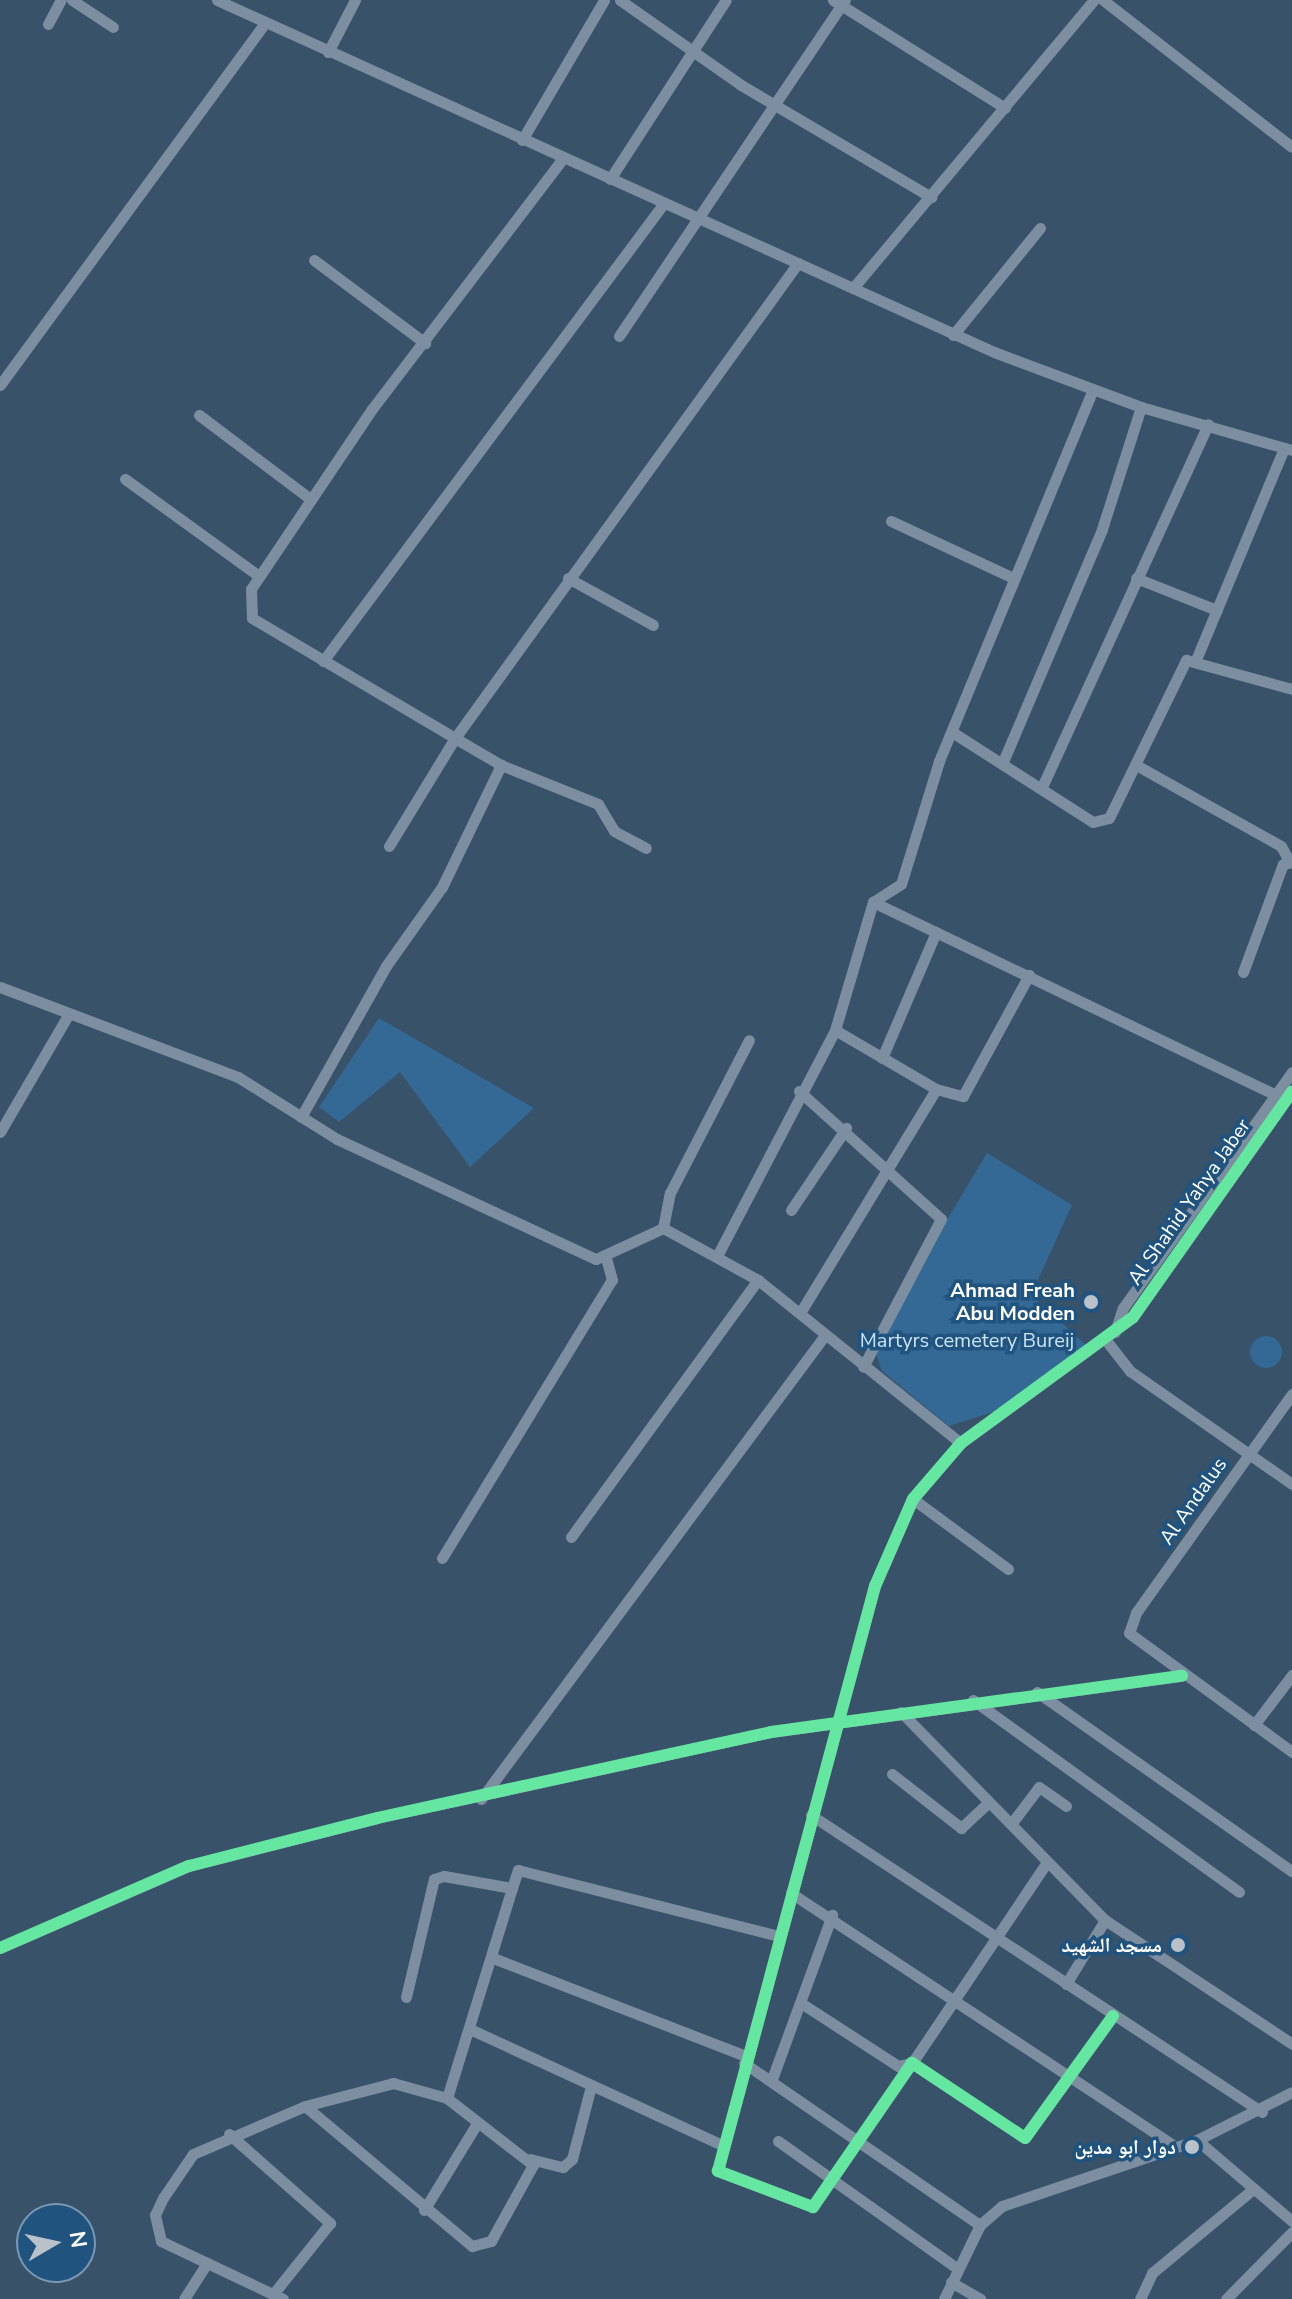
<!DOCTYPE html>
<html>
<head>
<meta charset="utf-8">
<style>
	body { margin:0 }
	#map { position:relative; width:1292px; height:2299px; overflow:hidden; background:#375269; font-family:"Nunito Sans","Noto Naskh Arabic",sans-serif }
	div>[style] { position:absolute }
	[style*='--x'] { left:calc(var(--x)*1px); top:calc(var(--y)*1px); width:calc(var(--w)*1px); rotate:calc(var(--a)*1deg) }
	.green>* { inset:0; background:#346996 }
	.round { border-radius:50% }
	.minor>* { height:11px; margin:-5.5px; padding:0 5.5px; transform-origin:5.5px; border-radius:5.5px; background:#7c8ea0 }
	.cycleway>* { height:12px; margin:-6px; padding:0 6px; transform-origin:6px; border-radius:6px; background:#66e7a1 }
	.dots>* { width:22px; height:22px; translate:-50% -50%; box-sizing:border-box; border:4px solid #21537f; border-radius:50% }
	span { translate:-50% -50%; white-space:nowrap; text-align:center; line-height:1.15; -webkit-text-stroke:7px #21537f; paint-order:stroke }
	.street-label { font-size:20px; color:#fff }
	.poi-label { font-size:20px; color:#fff; font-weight:700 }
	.right { translate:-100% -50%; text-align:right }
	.park-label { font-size:20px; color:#c9e2f5 }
	.north { position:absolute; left:16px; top:2203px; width:80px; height:80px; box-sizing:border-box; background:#21537f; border:2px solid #7a98b2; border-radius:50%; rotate:81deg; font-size:22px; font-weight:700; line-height:32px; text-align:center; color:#fff }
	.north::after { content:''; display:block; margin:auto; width:28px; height:36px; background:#b9c2ca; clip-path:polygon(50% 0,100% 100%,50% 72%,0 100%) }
</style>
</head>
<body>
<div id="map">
	<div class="green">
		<div style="clip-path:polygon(379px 1018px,534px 1108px,470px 1167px,400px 1072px,339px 1122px,319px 1107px)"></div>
		<div style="clip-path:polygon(987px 1153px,1072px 1205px,1031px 1295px,1086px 1345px,999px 1410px,949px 1426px,882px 1371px,876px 1354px,902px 1295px)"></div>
		<div class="round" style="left:1250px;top:1336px;width:32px;height:32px"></div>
	</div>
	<div class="minor">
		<div style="--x:72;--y:0;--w:49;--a:33.4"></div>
		<div style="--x:217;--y:0;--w:853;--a:24.37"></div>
		<div style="--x:994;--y:352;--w:157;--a:20.5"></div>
		<div style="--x:1141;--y:407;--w:157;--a:15.9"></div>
		<div style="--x:620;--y:0;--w:148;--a:35.1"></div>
		<div style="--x:741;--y:85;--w:221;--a:30.5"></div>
		<div style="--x:833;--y:0;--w:203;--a:32.1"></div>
		<div style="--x:1103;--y:0;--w:239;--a:37.9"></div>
		<div style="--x:48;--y:24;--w:27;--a:-62"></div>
		<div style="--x:328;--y:52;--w:59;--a:-62.6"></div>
		<div style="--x:522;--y:140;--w:162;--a:-59.6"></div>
		<div style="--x:610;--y:179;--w:213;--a:-57.1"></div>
		<div style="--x:314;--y:260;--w:139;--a:36.8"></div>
		<div style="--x:853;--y:288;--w:376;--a:-50.1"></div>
		<div style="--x:953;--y:335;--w:138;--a:-50.9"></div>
		<div style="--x:619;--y:336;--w:405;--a:-56.1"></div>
		<div style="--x:0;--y:385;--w:447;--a:-53.8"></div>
		<div style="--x:199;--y:415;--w:138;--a:37"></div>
		<div style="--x:125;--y:479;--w:162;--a:35.9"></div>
		<div style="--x:891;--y:521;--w:135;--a:25"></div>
		<div style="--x:568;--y:578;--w:97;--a:28.9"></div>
		<div style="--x:1136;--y:578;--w:87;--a:21.6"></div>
		<div style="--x:323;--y:661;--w:571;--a:-53.33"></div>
		<div style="--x:1195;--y:662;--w:232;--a:-67.4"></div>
		<div style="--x:952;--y:732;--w:167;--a:32.6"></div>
		<div style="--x:1093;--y:822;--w:16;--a:-14"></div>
		<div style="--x:1109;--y:818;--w:176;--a:-64"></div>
		<div style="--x:1186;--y:660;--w:110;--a:15.3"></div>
		<div style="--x:1002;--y:764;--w:255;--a:-66.9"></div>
		<div style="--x:1102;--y:529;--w:128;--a:-72.3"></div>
		<div style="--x:501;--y:765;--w:105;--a:21.9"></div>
		<div style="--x:598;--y:804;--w:31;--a:59"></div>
		<div style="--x:614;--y:831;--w:36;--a:28"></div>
		<div style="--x:1136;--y:765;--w:166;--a:29.2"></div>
		<div style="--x:1281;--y:846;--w:17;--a:62"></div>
		<div style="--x:1042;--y:787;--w:399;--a:-65.4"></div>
		<div style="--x:389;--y:846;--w:127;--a:-58.6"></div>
		<div style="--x:455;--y:738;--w:236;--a:-149.4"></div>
		<div style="--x:252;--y:618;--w:29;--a:-92"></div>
		<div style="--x:251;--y:589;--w:217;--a:-56.1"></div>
		<div style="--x:372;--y:409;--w:315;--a:-52.7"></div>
		<div style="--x:873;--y:902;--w:458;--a:25.6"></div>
		<div style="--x:1243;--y:972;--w:115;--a:-69.7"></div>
		<div style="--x:1283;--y:864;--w:9;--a:-13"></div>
		<div style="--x:0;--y:987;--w:254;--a:20.7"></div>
		<div style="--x:238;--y:1077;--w:117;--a:32.1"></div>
		<div style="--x:337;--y:1139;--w:285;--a:24.9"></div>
		<div style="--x:596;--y:1259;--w:74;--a:-24.8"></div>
		<div style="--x:663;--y:1228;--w:108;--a:28.7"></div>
		<div style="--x:758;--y:1280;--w:260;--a:38.8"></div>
		<div style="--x:835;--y:1030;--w:117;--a:30.3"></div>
		<div style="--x:936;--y:1089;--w:28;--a:15"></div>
		<div style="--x:963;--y:1096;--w:138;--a:-61.4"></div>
		<div style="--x:882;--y:1058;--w:137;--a:-66.8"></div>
		<div style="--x:799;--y:1091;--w:191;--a:42"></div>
		<div style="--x:941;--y:1219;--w:167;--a:117.8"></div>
		<div style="--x:301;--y:1117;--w:173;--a:-60.6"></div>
		<div style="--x:386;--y:966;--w:97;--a:-54.7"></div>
		<div style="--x:442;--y:887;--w:136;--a:-64.2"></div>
		<div style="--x:501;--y:765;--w:53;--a:-149.6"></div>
		<div style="--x:455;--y:738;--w:586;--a:-54.17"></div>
		<div style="--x:0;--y:1132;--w:133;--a:-59.8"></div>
		<div style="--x:791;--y:1210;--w:99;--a:-56.1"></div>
		<div style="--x:663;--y:1228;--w:36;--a:-79"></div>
		<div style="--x:670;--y:1193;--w:172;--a:-62.7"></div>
		<div style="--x:717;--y:1256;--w:255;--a:-62.4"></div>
		<div style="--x:835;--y:1030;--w:134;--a:-73.5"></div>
		<div style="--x:873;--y:902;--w:33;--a:-33"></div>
		<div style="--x:901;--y:884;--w:129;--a:-72.8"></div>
		<div style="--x:939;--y:761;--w:402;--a:-67.5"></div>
		<div style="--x:800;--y:1313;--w:262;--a:-58.7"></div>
		<div style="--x:1115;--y:1332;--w:25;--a:-72"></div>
		<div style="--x:1123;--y:1308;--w:290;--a:-54.4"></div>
		<div style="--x:1105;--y:1339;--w:41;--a:52"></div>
		<div style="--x:1130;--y:1371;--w:198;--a:34.9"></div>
		<div style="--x:1292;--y:1394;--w:269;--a:125.5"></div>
		<div style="--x:1136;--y:1613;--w:21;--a:109"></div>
		<div style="--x:1129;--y:1633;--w:202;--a:36.1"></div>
		<div style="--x:913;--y:1499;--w:118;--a:36.4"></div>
		<div style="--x:571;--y:1537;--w:318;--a:-54"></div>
		<div style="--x:442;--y:1558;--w:326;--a:-58.6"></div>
		<div style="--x:612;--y:1280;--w:24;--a:-105"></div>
		<div style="--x:1037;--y:1692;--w:312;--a:35.1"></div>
		<div style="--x:973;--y:1700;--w:328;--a:35.8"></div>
		<div style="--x:901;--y:1712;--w:291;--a:45.6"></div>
		<div style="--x:1105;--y:1920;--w:224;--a:33.5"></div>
		<div style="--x:1254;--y:1725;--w:63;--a:-52.8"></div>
		<div style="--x:892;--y:1774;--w:88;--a:38"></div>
		<div style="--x:961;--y:1828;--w:37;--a:-43"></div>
		<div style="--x:481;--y:1799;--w:578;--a:-53.45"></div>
		<div style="--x:811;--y:1815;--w:540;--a:33.37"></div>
		<div style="--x:1011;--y:1824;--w:46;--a:-52.9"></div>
		<div style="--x:1039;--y:1787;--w:33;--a:35"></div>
		<div style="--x:791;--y:1893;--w:455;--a:33.4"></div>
		<div style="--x:0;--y:1948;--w:206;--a:-23.5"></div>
		<div style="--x:189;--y:1866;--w:194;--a:-14.3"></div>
		<div style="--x:377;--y:1818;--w:403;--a:-12.3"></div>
		<div style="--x:771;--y:1732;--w:415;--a:-7.8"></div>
		<div style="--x:493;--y:1958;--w:271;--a:21.2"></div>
		<div style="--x:1066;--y:1984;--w:75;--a:-58.6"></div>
		<div style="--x:406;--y:1997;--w:121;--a:-76.7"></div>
		<div style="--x:434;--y:1879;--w:10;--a:-17"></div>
		<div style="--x:444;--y:1876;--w:69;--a:10"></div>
		<div style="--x:512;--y:1888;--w:19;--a:-72"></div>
		<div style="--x:518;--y:1870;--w:269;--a:14.2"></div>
		<div style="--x:801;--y:2003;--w:116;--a:33"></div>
		<div style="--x:898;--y:2066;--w:14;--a:-12"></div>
		<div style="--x:912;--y:2063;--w:242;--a:-56.1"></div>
		<div style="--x:1113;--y:2016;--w:150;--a:125.8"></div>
		<div style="--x:1025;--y:2138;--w:136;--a:-146.4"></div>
		<div style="--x:912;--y:2063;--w:175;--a:124.5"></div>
		<div style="--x:813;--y:2207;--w:102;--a:-159.2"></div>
		<div style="--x:718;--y:2171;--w:606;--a:-74.98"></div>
		<div style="--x:875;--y:1586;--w:95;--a:-66.4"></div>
		<div style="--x:913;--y:1499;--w:74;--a:-49.4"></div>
		<div style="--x:961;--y:1443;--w:213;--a:-36.2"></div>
		<div style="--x:1133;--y:1317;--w:276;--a:-54.8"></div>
		<div style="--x:472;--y:2030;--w:277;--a:24.7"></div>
		<div style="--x:744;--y:2063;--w:286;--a:34.5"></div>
		<div style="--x:772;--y:2079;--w:175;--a:-69.9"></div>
		<div style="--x:305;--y:2106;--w:218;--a:40"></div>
		<div style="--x:472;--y:2246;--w:20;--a:-15"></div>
		<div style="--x:491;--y:2241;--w:87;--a:-61.1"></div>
		<div style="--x:533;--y:2165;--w:109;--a:-142.1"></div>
		<div style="--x:229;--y:2134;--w:135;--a:41.4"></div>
		<div style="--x:330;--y:2223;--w:90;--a:128.7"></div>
		<div style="--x:1197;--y:2140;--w:125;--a:40.5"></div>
		<div style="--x:778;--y:2141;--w:219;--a:35.4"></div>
		<div style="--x:530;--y:2159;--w:34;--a:14"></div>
		<div style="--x:563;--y:2167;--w:12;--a:-42"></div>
		<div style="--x:572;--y:2159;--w:75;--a:-75.4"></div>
		<div style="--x:424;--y:2210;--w:100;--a:-58.5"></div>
		<div style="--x:951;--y:2282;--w:34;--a:30"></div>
		<div style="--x:184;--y:2299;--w:43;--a:-57.4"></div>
		<div style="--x:283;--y:2299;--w:135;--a:-154.6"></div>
		<div style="--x:161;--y:2241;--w:27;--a:-103"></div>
		<div style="--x:155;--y:2215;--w:19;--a:-65"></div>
		<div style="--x:163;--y:2198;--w:53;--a:-55.7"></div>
		<div style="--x:193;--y:2154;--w:122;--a:-23.2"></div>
		<div style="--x:305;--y:2106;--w:91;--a:-14.6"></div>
		<div style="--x:393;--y:2083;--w:56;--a:15.5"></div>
		<div style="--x:447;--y:2098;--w:220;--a:-72.8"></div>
		<div style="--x:944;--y:2299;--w:82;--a:-64.1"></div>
		<div style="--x:980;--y:2225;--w:29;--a:-41"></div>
		<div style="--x:1002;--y:2206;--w:206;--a:-18.7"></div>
		<div style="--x:1197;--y:2140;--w:106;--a:-26.8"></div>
		<div style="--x:1140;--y:2299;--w:29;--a:-65"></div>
		<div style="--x:1152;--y:2273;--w:131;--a:-39.7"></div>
		<div style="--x:1226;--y:2299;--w:94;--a:-45.4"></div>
	</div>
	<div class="cycleway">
		<div style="--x:0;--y:1948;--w:206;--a:-23.5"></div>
		<div style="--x:189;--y:1866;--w:194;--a:-14.3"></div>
		<div style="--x:377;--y:1818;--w:403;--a:-12.3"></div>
		<div style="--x:771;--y:1732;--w:415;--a:-7.8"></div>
		<div style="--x:1113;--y:2016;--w:150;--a:125.8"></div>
		<div style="--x:1025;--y:2138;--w:136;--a:-146.4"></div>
		<div style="--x:912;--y:2063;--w:175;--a:124.5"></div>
		<div style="--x:813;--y:2207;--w:102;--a:-159.2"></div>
		<div style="--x:718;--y:2171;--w:606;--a:-74.98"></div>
		<div style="--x:875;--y:1586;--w:95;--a:-66.4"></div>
		<div style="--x:913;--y:1499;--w:74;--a:-49.4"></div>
		<div style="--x:961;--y:1443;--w:213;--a:-36.2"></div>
		<div style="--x:1133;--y:1317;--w:276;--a:-54.8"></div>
	</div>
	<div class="dots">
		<div style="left:1091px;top:1302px;background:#b9c2ca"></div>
		<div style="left:1178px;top:1945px;background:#b9c2ca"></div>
		<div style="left:1192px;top:2147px;background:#b9c2ca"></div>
	</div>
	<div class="street-label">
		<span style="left:1189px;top:1202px;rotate:-55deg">Al Shahid Yahya Jaber</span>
		<span style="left:1193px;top:1501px;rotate:-55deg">Al Andalus</span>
	</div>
	<div class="poi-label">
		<span class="right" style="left:1075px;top:1302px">Ahmad Freah<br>Abu Modden</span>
		<span class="right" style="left:1162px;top:1945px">مسجد الشهيد</span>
		<span class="right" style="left:1176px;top:2147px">دوار ابو مدين</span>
	</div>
	<div class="park-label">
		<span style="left:967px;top:1340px">Martyrs cemetery Bureij</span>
	</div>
	<div class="north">N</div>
</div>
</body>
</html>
